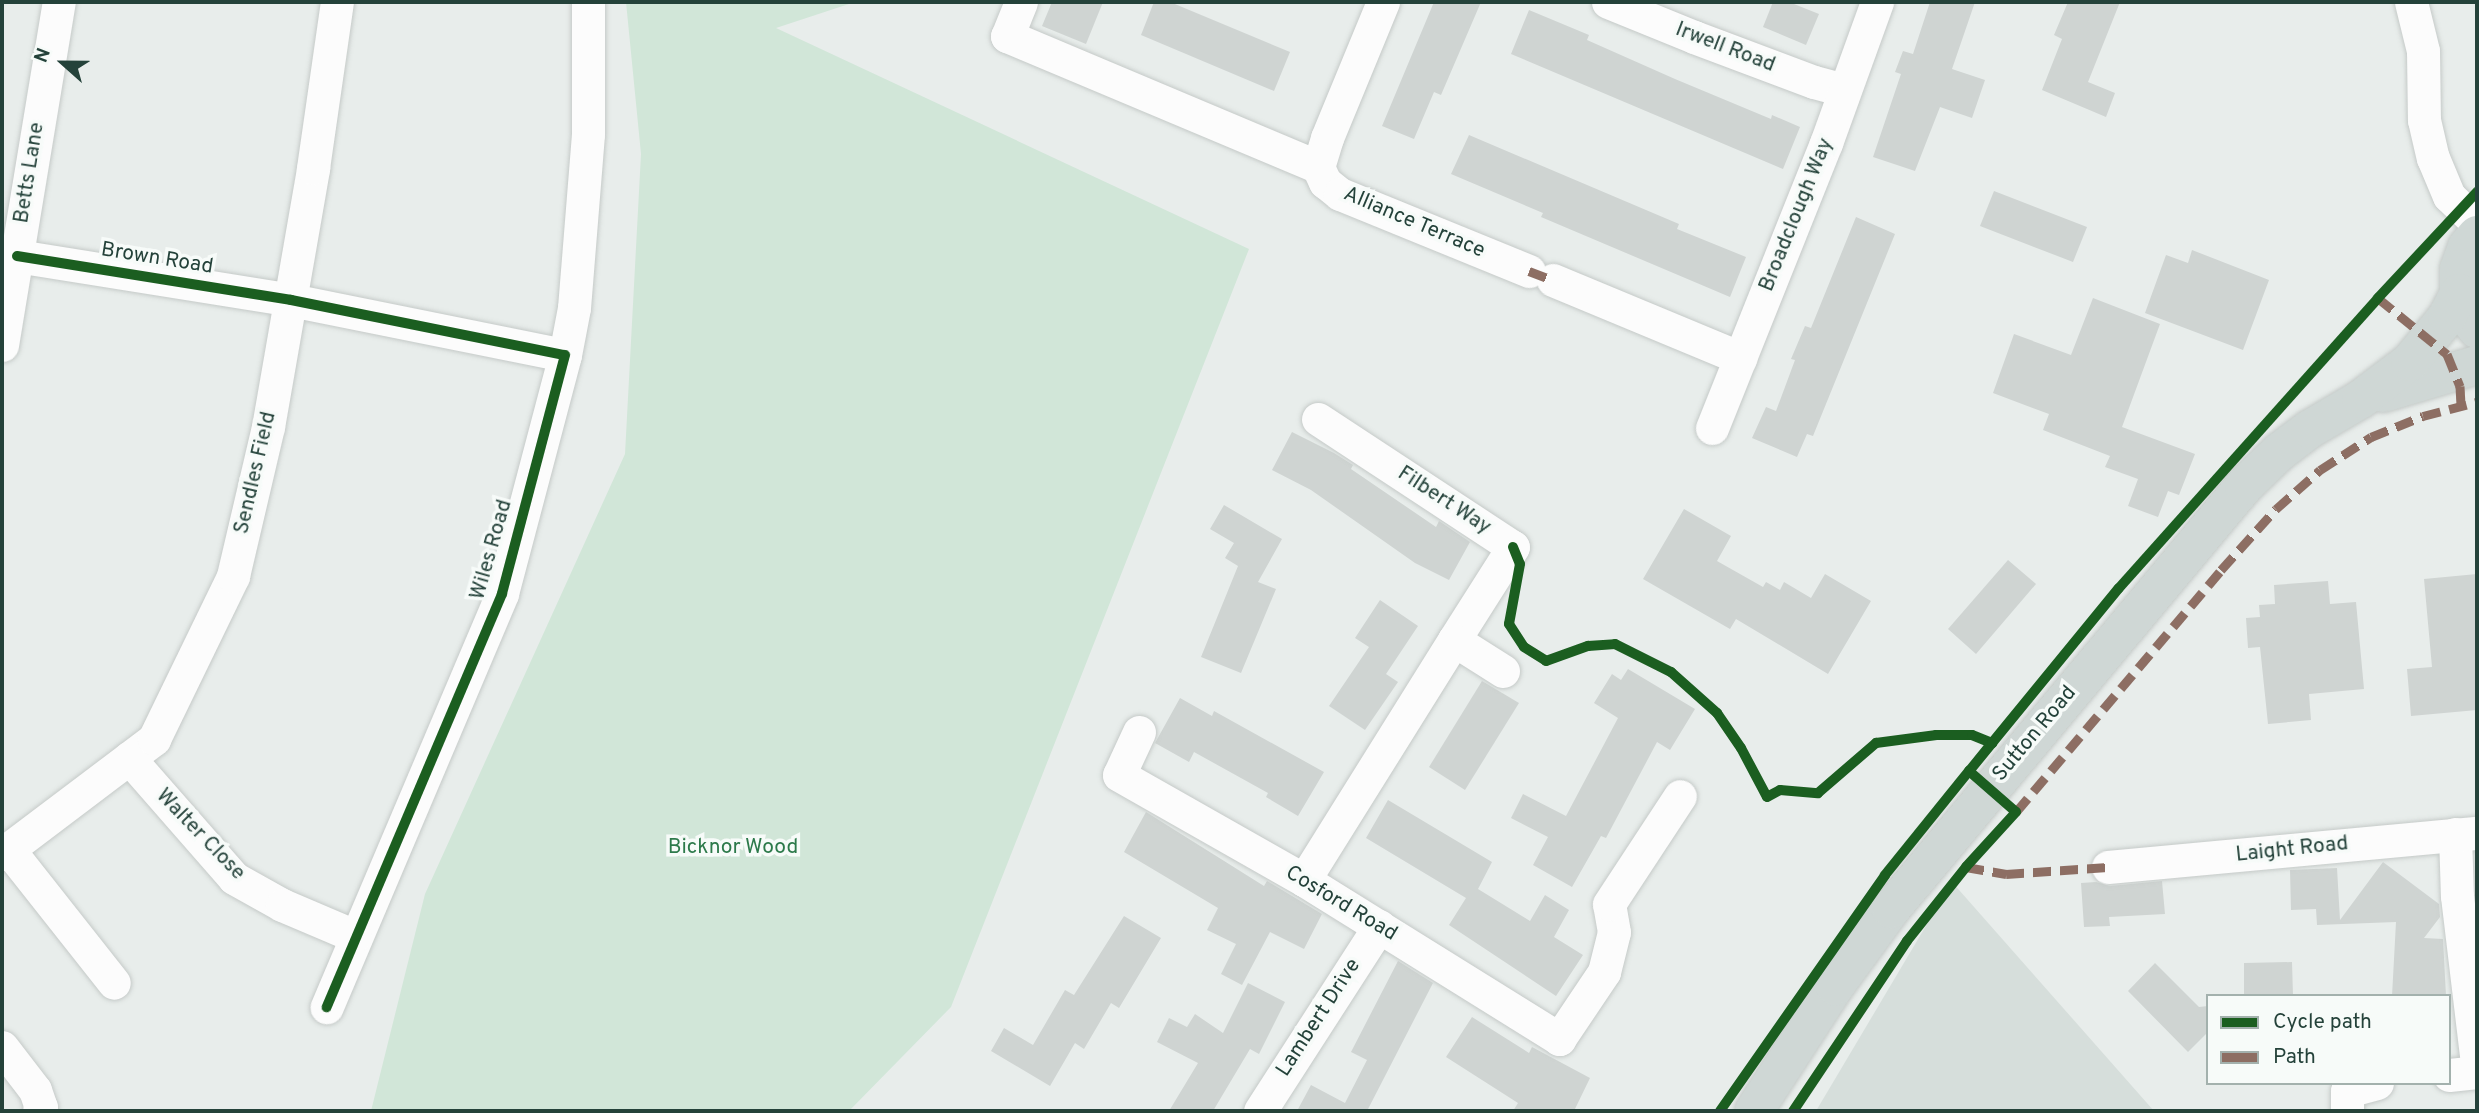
<!DOCTYPE html>
<html>
<head>
<meta charset="utf-8">
<style>
	body { margin:0 }
	#map { position:relative; width:2479px; height:1113px; overflow:hidden; background:#e8edeb; font-family:Overpass,sans-serif }
	div>[style] { position:absolute }
	[style*='--x'] { left:calc(var(--x)*1px); top:calc(var(--y)*1px); width:calc(var(--w)*1px); rotate:calc(var(--a)*1deg) }
	.built>* { inset:0; background:#d6dedb }
	.green>* { inset:0; background:#d1e6d8 }
	.building>* { inset:0; background:#cfd4d2 }
	.roads { filter:drop-shadow(0 0 2px #c5cac8) drop-shadow(0 0 2px #c5cac8) }
	.minor>* { height:33px; margin:-16.5px; padding:0 16.5px; transform-origin:16.5px; border-radius:16.5px; background:#fcfcfc }
	.primary>* { height:38px; margin:-19px; padding:0 19px; transform-origin:19px; border-radius:19px; background:#cfd7d5 }
	.quiet>* { height:9px; margin-top:-4.5px; transform-origin:0; background:repeating-linear-gradient(90deg,#8d6e63 0 18px,transparent 0 27px) }
	.cycleway>* { height:10px; margin:-5px; padding:0 5px; transform-origin:5px; border-radius:5px; background:#1b5e20 }
	span { translate:-50% -50%; white-space:nowrap; text-align:center; line-height:1.15; -webkit-text-stroke:7px #f7fbf9; paint-order:stroke }
	.street-label { font-size:21px; color:#24423a }
	.park-label { font-size:21px; color:#2d7a4b }
	.frame { position:absolute; inset:0; border:4px solid #24423a; pointer-events:none }
	.legend { position:absolute; left:2206px; top:994px; width:245px; height:91px; box-sizing:border-box; background:#f7fbf9; border:2px solid #a3b1ad; margin:0; padding:9px 12px; list-style:none; font-size:21px; color:#24423a }
	.legend li { display:flex; align-items:center; gap:14px; height:35px }
	.legend b { width:35px; border:2px solid #a3b1ad }
	.north { position:absolute; left:28px; top:28px; width:70px; height:70px; -webkit-text-stroke:5px #f7fbf9; paint-order:stroke; rotate:291deg; font-size:19px; font-weight:700; line-height:28px; text-align:center; color:#24423a }
	.north::after { content:''; display:block; margin:auto; width:24px; height:32px; background:#24423a; clip-path:polygon(50% 0,100% 100%,50% 72%,0 100%) }
</style>
</head>
<body>
<div id="map">
	<div class="built">
		<div style="clip-path:polygon(1952px 882px,2154px 1111px,1816px 1111px)"></div>
	</div>
	<div class="green">
		<div style="clip-path:polygon(626px 2px,855px 2px,776px 28px,1249px 249px,951px 1007px,849px 1111px,371px 1111px,425px 894px,625px 454px,641px 154px)"></div>
	</div>
	<div class="building">
		<div style="clip-path:polygon(1052px 2px,1103px 2px,1086px 44px,1042px 26px)"></div>
		<div style="clip-path:polygon(1154px 2px,1170px 2px,1290px 52px,1274px 91px,1141px 35px)"></div>
		<div style="clip-path:polygon(1434px 2px,1481px 2px,1441px 95px,1434px 92px,1414px 139px,1382px 126px)"></div>
		<div style="clip-path:polygon(1773px 2px,1789px 2px,1819px 14px,1806px 45px,1763px 27px)"></div>
		<div style="clip-path:polygon(1930px 2px,1975px 2px,1952px 69px,1985px 80px,1972px 118px,1940px 107px,1915px 171px,1873px 157px,1901px 74px,1895px 72px,1903px 51px,1913px 54px)"></div>
		<div style="clip-path:polygon(2068px 2px,2120px 2px,2088px 82px,2115px 93px,2106px 117px,2042px 90px,2062px 39px,2054px 35px)"></div>
		<div style="clip-path:polygon(1529px 10px,1589px 35px,1587px 40px,1675px 79px,1771px 119px,1772px 115px,1800px 127px,1783px 169px,1511px 54px)"></div>
		<div style="clip-path:polygon(1469px 135px,1679px 224px,1677px 229px,1746px 257px,1730px 297px,1541px 217px,1543px 213px,1451px 174px)"></div>
		<div style="clip-path:polygon(1994px 191px,2087px 227px,2073px 262px,1980px 226px)"></div>
		<div style="clip-path:polygon(1856px 217px,1895px 234px,1813px 436px,1807px 434px,1797px 457px,1752px 438px,1766px 407px,1776px 411px,1795px 360px,1791px 359px,1805px 326px,1811px 328px)"></div>
		<div style="clip-path:polygon(2192px 250px,2269px 280px,2243px 350px,2145px 313px,2166px 255px,2188px 263px)"></div>
		<div style="clip-path:polygon(2093px 298px,2160px 324px,2122px 427px,2195px 454px,2179px 495px,2168px 491px,2158px 517px,2128px 506px,2138px 479px,2105px 467px,2110px 456px,2043px 430px,2049px 414px,1993px 393px,2014px 334px,2071px 355px)"></div>
		<div style="clip-path:polygon(1292px 432px,1334px 453px,1353px 465px,1351px 469px,1436px 527px,1439px 521px,1470px 542px,1449px 580px,1415px 563px,1311px 490px,1272px 470px)"></div>
		<div style="clip-path:polygon(1224px 505px,1282px 539px,1258px 582px,1276px 589px,1241px 673px,1201px 657px,1238px 566px,1225px 558px,1234px 543px,1210px 529px)"></div>
		<div style="clip-path:polygon(1684px 509px,1731px 536px,1717px 561px,1763px 587px,1766px 582px,1780px 590px,1784px 582px,1811px 598px,1825px 574px,1871px 601px,1828px 674px,1736px 619px,1730px 629px,1643px 579px)"></div>
		<div style="clip-path:polygon(2008px 560px,2036px 584px,1976px 654px,1948px 629px)"></div>
		<div style="clip-path:polygon(2477px 574px,2477px 710px,2411px 716px,2407px 669px,2432px 667px,2424px 579px)"></div>
		<div style="clip-path:polygon(2328px 581px,2330px 604px,2356px 602px,2364px 689px,2309px 694px,2311px 720px,2268px 724px,2260px 647px,2248px 648px,2246px 618px,2260px 617px,2259px 605px,2275px 604px,2274px 585px)"></div>
		<div style="clip-path:polygon(1380px 600px,1418px 626px,1386px 674px,1398px 682px,1365px 730px,1329px 706px,1369px 647px,1355px 638px)"></div>
		<div style="clip-path:polygon(1628px 669px,1695px 709px,1670px 750px,1657px 742px,1606px 838px,1601px 836px,1572px 887px,1533px 865px,1548px 837px,1511px 818px,1523px 794px,1566px 816px,1618px 718px,1594px 703px,1612px 674px,1621px 680px)"></div>
		<div style="clip-path:polygon(1482px 681px,1519px 703px,1465px 790px,1429px 767px)"></div>
		<div style="clip-path:polygon(1180px 698px,1212px 716px,1214px 711px,1324px 772px,1298px 816px,1266px 797px,1268px 793px,1194px 752px,1189px 762px,1155px 743px)"></div>
		<div style="clip-path:polygon(1388px 800px,1492px 862px,1478px 889px,1530px 921px,1545px 895px,1569px 910px,1554px 937px,1583px 955px,1556px 996px,1449px 925px,1466px 898px,1366px 838px)"></div>
		<div style="clip-path:polygon(1146px 812px,1264px 886px,1267px 881px,1322px 914px,1304px 949px,1270px 932px,1242px 985px,1221px 974px,1236px 944px,1207px 930px,1218px 908px,1124px 852px)"></div>
		<div style="clip-path:polygon(2383px 862px,2439px 904px,2440px 917px,2424px 938px,2443px 939px,2446px 996px,2392px 996px,2396px 922px,2317px 925px,2316px 909px,2291px 910px,2290px 870px,2337px 868px,2340px 920px)"></div>
		<div style="clip-path:polygon(2162px 881px,2165px 914px,2109px 917px,2110px 926px,2084px 927px,2081px 883px,2096px 882px,2110px 886px)"></div>
		<div style="clip-path:polygon(1124px 916px,1161px 938px,1119px 1008px,1111px 1003px,1084px 1049px,1075px 1043px,1050px 1086px,991px 1051px,1004px 1028px,1033px 1045px,1065px 990px,1074px 995px)"></div>
		<div style="clip-path:polygon(1398px 961px,1433px 983px,1367px 1111px,1297px 1111px,1311px 1085px,1345px 1103px,1367px 1060px,1351px 1052px)"></div>
		<div style="clip-path:polygon(2292px 962px,2293px 996px,2244px 996px,2244px 963px)"></div>
		<div style="clip-path:polygon(2155px 963px,2199px 1007px,2208px 1006px,2208px 1032px,2188px 1052px,2128px 991px)"></div>
		<div style="clip-path:polygon(1248px 983px,1285px 1002px,1259px 1054px,1250px 1049px,1213px 1111px,1169px 1111px,1198px 1063px,1157px 1042px,1169px 1018px,1187px 1027px,1195px 1014px,1223px 1033px)"></div>
		<div style="clip-path:polygon(1472px 1017px,1529px 1053px,1532px 1047px,1590px 1078px,1574px 1111px,1513px 1111px,1518px 1103px,1446px 1057px)"></div>
	</div>
	<div class="roads">
		<div class="minor">
			<div style="--x:1021;--y:2;--w:37;--a:112"></div>
			<div style="--x:1007;--y:36;--w:337;--a:22.8"></div>
			<div style="--x:1383;--y:2;--w:147;--a:112.4"></div>
			<div style="--x:1327;--y:138;--w:30;--a:107"></div>
			<div style="--x:1318;--y:167;--w:17;--a:65"></div>
			<div style="--x:1325;--y:182;--w:19;--a:39"></div>
			<div style="--x:1340;--y:194;--w:204;--a:22.2"></div>
			<div style="--x:1608;--y:2;--w:93;--a:22.1"></div>
			<div style="--x:1694;--y:37;--w:128;--a:20.6"></div>
			<div style="--x:1814;--y:82;--w:31;--a:15"></div>
			<div style="--x:2411;--y:2;--w:50;--a:76.2"></div>
			<div style="--x:2423;--y:51;--w:69;--a:89.2"></div>
			<div style="--x:2424;--y:120;--w:39;--a:77"></div>
			<div style="--x:2433;--y:158;--w:41;--a:67.2"></div>
			<div style="--x:2449;--y:196;--w:39;--a:44"></div>
			<div style="--x:17;--y:256;--w:278;--a:9.1"></div>
			<div style="--x:291;--y:300;--w:279;--a:11.4"></div>
			<div style="--x:565;--y:355;--w:247;--a:104.8"></div>
			<div style="--x:502;--y:594;--w:449;--a:113"></div>
			<div style="--x:1553;--y:280;--w:203;--a:22.6"></div>
			<div style="--x:2;--y:345;--w:348;--a:-80.6"></div>
			<div style="--x:565;--y:355;--w:48;--a:-79.2"></div>
			<div style="--x:574;--y:308;--w:175;--a:-85.4"></div>
			<div style="--x:588;--y:134;--w:132;--a:-90"></div>
			<div style="--x:1318;--y:419;--w:233;--a:33.3"></div>
			<div style="--x:1513;--y:547;--w:110;--a:122.4"></div>
			<div style="--x:1712;--y:428;--w:307;--a:-68.2"></div>
			<div style="--x:1826;--y:143;--w:150;--a:-70.1"></div>
			<div style="--x:1139;--y:732;--w:47;--a:114.9"></div>
			<div style="--x:1119;--y:775;--w:213;--a:29.6"></div>
			<div style="--x:1304;--y:880;--w:301;--a:31.9"></div>
			<div style="--x:1559;--y:1039;--w:81;--a:-56.1"></div>
			<div style="--x:1604;--y:972;--w:41;--a:-76"></div>
			<div style="--x:1614;--y:932;--w:28;--a:-100"></div>
			<div style="--x:1609;--y:904;--w:129;--a:-56.7"></div>
			<div style="--x:129;--y:758;--w:159;--a:48.8"></div>
			<div style="--x:234;--y:878;--w:55;--a:29.4"></div>
			<div style="--x:282;--y:905;--w:79;--a:23"></div>
			<div style="--x:2455;--y:834;--w:62;--a:88.2"></div>
			<div style="--x:2457;--y:896;--w:168;--a:83.2"></div>
			<div style="--x:9;--y:850;--w:169;--a:51.7"></div>
			<div style="--x:2;--y:854;--w:191;--a:-37.1"></div>
			<div style="--x:154;--y:739;--w:181;--a:-64.1"></div>
			<div style="--x:233;--y:576;--w:153;--a:-76.8"></div>
			<div style="--x:268;--y:427;--w:263;--a:-80.1"></div>
			<div style="--x:313;--y:168;--w:168;--a:-81.8"></div>
			<div style="--x:2108;--y:867;--w:371;--a:-5.3"></div>
			<div style="--x:1304;--y:880;--w:283;--a:-58"></div>
			<div style="--x:1454;--y:640;--w:58;--a:32.3"></div>
			<div style="--x:2;--y:1047;--w:54;--a:52.5"></div>
			<div style="--x:35;--y:1090;--w:18;--a:71"></div>
			<div style="--x:41;--y:1107;--w:4;--a:117"></div>
			<div style="--x:2449;--y:1075;--w:28;--a:-6"></div>
			<div style="--x:1260;--y:1111;--w:220;--a:-57.2"></div>
			<div style="--x:2347;--y:1111;--w:20;--a:-90"></div>
			<div style="--x:2347;--y:1091;--w:31;--a:-15"></div>
		</div>
		<div class="primary">
			<div style="--x:2477;--y:235;--w:16;--a:130"></div>
			<div style="--x:2467;--y:247;--w:23;--a:110"></div>
			<div style="--x:2459;--y:269;--w:24;--a:90"></div>
			<div style="--x:2459;--y:293;--w:23;--a:72"></div>
			<div style="--x:2466;--y:315;--w:18;--a:52"></div>
			<div style="--x:2383;--y:393;--w:98;--a:-16.6"></div>
			<div style="--x:1754;--y:1111;--w:149;--a:-57.1"></div>
			<div style="--x:1835;--y:986;--w:95;--a:-54"></div>
			<div style="--x:1891;--y:909;--w:551;--a:-50.15"></div>
			<div style="--x:2244;--y:486;--w:47;--a:-44.1"></div>
			<div style="--x:2278;--y:453;--w:40;--a:-37"></div>
			<div style="--x:2310;--y:429;--w:59;--a:-30.5"></div>
			<div style="--x:2361;--y:399;--w:61;--a:-37.1"></div>
			<div style="--x:2410;--y:362;--w:58;--a:-50.6"></div>
			<div style="--x:2447;--y:317;--w:27;--a:-63"></div>
		</div>
	</div>
	<div class="quiet">
		<div style="--x:1529;--y:271;--w:26;--a:21"></div>
		<div style="--x:2378;--y:298;--w:89;--a:39.1"></div>
		<div style="--x:2447;--y:354;--w:35;--a:68"></div>
		<div style="--x:2460;--y:386;--w:20;--a:87"></div>
		<div style="--x:2016;--y:812;--w:317;--a:-49.7"></div>
		<div style="--x:2221;--y:570;--w:82;--a:-48"></div>
		<div style="--x:2276;--y:509;--w:59;--a:-41.6"></div>
		<div style="--x:2320;--y:470;--w:61;--a:-32.9"></div>
		<div style="--x:2371;--y:437;--w:56;--a:-22"></div>
		<div style="--x:2423;--y:416;--w:56;--a:-14.5"></div>
		<div style="--x:1966;--y:867;--w:41;--a:9.9"></div>
		<div style="--x:2006;--y:874;--w:102;--a:-3.9"></div>
	</div>
	<div class="cycleway">
		<div style="--x:17;--y:256;--w:278;--a:9.1"></div>
		<div style="--x:291;--y:300;--w:279;--a:11.4"></div>
		<div style="--x:565;--y:355;--w:247;--a:104.8"></div>
		<div style="--x:502;--y:594;--w:449;--a:113"></div>
		<div style="--x:1513;--y:547;--w:18;--a:68"></div>
		<div style="--x:1520;--y:564;--w:61;--a:100.4"></div>
		<div style="--x:1509;--y:624;--w:27;--a:57"></div>
		<div style="--x:1524;--y:647;--w:26;--a:32"></div>
		<div style="--x:1546;--y:661;--w:45;--a:-19.7"></div>
		<div style="--x:1588;--y:646;--w:27;--a:-4"></div>
		<div style="--x:1615;--y:644;--w:63;--a:26.6"></div>
		<div style="--x:1671;--y:672;--w:62;--a:41.7"></div>
		<div style="--x:1717;--y:713;--w:42;--a:55.6"></div>
		<div style="--x:1741;--y:748;--w:55;--a:62"></div>
		<div style="--x:1767;--y:797;--w:15;--a:-28"></div>
		<div style="--x:1780;--y:790;--w:38;--a:5"></div>
		<div style="--x:1818;--y:793;--w:77;--a:-40.8"></div>
		<div style="--x:1876;--y:743;--w:61;--a:-7.6"></div>
		<div style="--x:1936;--y:735;--w:36;--a:0"></div>
		<div style="--x:1972;--y:735;--w:22;--a:22"></div>
		<div style="--x:1992;--y:743;--w:36;--a:129"></div>
		<div style="--x:1969;--y:771;--w:62;--a:41.1"></div>
		<div style="--x:2016;--y:812;--w:74;--a:132.3"></div>
		<div style="--x:1966;--y:867;--w:95;--a:128.6"></div>
		<div style="--x:1907;--y:941;--w:205;--a:123.8"></div>
		<div style="--x:1992;--y:743;--w:200;--a:-50.7"></div>
		<div style="--x:2119;--y:588;--w:389;--a:-48.2"></div>
		<div style="--x:2378;--y:298;--w:145;--a:-47"></div>
		<div style="--x:1720;--y:1111;--w:288;--a:-55"></div>
		<div style="--x:1885;--y:875;--w:134;--a:-51.1"></div>
	</div>
	<div class="street-label">
		<span style="left:1725px;top:48px;rotate:21deg">Irwell Road</span>
		<span style="left:30px;top:173px;rotate:-81deg">Betts Lane</span>
		<span style="left:1797px;top:215px;rotate:-68deg">Broadclough Way</span>
		<span style="left:1414px;top:223px;rotate:23deg">Alliance Terrace</span>
		<span style="left:157px;top:259px;rotate:9deg">Brown Road</span>
		<span style="left:256px;top:473px;rotate:-77deg">Sendles Field</span>
		<span style="left:1444px;top:501px;rotate:33deg">Filbert Way</span>
		<span style="left:492px;top:550px;rotate:-74deg">Wiles Road</span>
		<span style="left:2035px;top:734px;rotate:-50deg">Sutton Road</span>
		<span style="left:200px;top:835px;rotate:46deg">Walter Close</span>
		<span style="left:2292px;top:850px;rotate:-6deg">Laight Road</span>
		<span style="left:1341px;top:904px;rotate:31deg">Cosford Road</span>
		<span style="left:1319px;top:1018px;rotate:-57deg">Lambert Drive</span>
	</div>
	<div class="park-label">
		<span style="left:733px;top:848px">Bicknor Wood</span>
	</div>
	<div class="frame"></div>
	<ul class="legend">
	<li><b style="height:9px;background:#1b5e20"></b>Cycle path</li>
	<li><b style="height:9px;background:#8d6e63"></b>Path</li>
	</ul>
	<div class="north">N</div>
</div>
</body>
</html>
